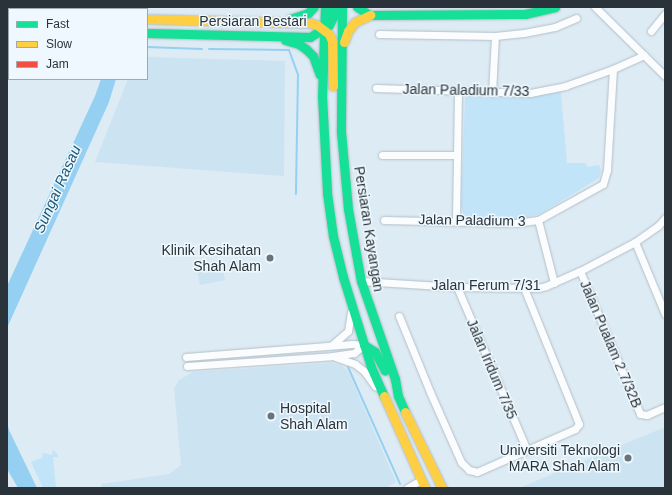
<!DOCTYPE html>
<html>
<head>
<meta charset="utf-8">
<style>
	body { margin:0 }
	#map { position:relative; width:672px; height:495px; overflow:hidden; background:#ddebf4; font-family:Helvetica,sans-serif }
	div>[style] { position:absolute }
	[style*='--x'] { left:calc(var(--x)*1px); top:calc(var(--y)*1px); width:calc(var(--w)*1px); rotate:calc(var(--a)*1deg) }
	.built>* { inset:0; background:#cce3f2 }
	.green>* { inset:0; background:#c1e4f9 }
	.water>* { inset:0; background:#95d0f2 }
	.stream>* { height:2px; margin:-1px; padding:0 1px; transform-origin:1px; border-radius:1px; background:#95d0f2 }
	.roads { filter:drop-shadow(0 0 1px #b4bfc6) drop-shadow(0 0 1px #b4bfc6) }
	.street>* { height:7px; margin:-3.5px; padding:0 3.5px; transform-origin:3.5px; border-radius:3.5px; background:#fafcfd }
	.fast>* { height:9px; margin:-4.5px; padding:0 4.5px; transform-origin:4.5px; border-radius:4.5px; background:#16e098 }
	.slow>* { height:9px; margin:-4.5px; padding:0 4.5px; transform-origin:4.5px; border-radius:4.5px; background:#ffcf43 }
	.jam>* { height:9px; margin:-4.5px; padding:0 4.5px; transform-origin:4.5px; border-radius:4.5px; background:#f24e42 }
	.dots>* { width:11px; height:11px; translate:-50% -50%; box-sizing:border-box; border:2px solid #eef8fe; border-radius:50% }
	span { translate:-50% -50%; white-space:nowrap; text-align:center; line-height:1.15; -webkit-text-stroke:3px #eef8fe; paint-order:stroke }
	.street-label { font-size:14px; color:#293339 }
	.poi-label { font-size:14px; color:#293339 }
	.right { translate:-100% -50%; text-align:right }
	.left { translate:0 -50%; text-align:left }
	.water-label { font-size:15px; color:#1d5977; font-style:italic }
	.frame { position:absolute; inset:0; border:8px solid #293339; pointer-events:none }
	.legend { position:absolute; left:8px; top:8px; width:140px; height:72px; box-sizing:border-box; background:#eef8fe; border:1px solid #9fa9af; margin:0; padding:5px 7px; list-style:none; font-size:12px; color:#293339 }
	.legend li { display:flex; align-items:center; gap:8px; height:20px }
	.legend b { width:20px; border:1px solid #9fa9af }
</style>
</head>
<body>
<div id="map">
	<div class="built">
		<div style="clip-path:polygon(147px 57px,285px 61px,284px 176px,95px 162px,128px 79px,147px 79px)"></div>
		<div style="clip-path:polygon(222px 265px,225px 280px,200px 285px,197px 270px)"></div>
		<div style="clip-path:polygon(331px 363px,341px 365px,348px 371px,396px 482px,386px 488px,102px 488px,101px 484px,169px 474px,181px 465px,174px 388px,179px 380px,193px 372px)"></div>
		<div style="clip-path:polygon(665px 427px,665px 488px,519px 488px)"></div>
	</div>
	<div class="green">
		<div style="clip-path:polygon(98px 7px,261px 7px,126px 8px)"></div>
		<div style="clip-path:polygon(558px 90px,561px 93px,567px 163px,585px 163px,588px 167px,599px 165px,601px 170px,599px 178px,540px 214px,515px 220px,464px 216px,461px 206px,465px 98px,468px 96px,536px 96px)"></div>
		<div style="clip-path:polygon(53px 450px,58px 455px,58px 457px,53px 457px,56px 488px,43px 488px,31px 462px,42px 458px,43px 453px,52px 455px)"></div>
	</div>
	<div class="water">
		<div style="clip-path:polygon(101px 79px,116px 79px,109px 102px,7px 328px,7px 286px,95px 96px)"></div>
		<div style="clip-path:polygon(7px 421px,9px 430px,37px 488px,18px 488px,7px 469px)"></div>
	</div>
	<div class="stream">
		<div style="--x:7;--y:44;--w:2;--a:0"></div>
		<div style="--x:147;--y:47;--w:55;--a:2.1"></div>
		<div style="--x:209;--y:49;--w:80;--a:0.7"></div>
		<div style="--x:289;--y:50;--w:27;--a:70"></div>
		<div style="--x:298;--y:75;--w:119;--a:91"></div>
		<div style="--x:348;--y:367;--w:128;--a:66"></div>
	</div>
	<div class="roads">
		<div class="street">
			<div style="--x:595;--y:7;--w:98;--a:44.6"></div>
			<div style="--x:651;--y:31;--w:22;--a:-51"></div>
			<div style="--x:379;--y:34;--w:116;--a:1"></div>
			<div style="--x:495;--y:36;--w:29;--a:-6"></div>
			<div style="--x:524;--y:33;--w:32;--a:-11"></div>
			<div style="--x:555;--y:27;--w:23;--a:-23"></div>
			<div style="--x:376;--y:88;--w:154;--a:1.9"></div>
			<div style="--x:530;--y:93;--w:36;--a:-11"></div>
			<div style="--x:565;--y:86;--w:51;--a:-19.5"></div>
			<div style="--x:613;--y:69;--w:34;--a:-24"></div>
			<div style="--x:492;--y:93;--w:57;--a:-87"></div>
			<div style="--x:382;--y:155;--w:75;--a:0"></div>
			<div style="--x:384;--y:220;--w:132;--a:1.3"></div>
			<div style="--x:516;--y:223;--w:22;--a:-8"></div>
			<div style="--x:538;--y:220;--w:74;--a:-29"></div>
			<div style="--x:603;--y:184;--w:15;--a:-74"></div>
			<div style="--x:607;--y:170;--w:101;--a:-86.6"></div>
			<div style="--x:456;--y:220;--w:129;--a:-89.1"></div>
			<div style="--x:538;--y:220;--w:65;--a:75.7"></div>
			<div style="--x:635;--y:242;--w:78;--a:67.4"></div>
			<div style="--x:580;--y:271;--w:155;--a:67.2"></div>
			<div style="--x:640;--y:414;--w:7;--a:8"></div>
			<div style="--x:647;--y:415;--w:20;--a:-24"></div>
			<div style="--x:361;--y:281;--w:96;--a:3.6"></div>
			<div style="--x:457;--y:287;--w:81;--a:0.7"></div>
			<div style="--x:538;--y:288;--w:8;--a:-14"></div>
			<div style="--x:546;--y:286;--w:37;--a:-24"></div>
			<div style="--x:580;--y:271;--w:62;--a:-27.8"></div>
			<div style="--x:635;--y:242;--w:28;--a:-35"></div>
			<div style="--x:658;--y:226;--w:11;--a:-49"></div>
			<div style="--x:457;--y:287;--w:177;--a:66.8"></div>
			<div style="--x:399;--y:316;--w:82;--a:67.8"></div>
			<div style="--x:430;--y:392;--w:77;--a:66.1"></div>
			<div style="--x:461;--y:462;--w:11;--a:45"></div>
			<div style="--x:469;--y:470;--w:8;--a:14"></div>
			<div style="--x:477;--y:472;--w:107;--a:-23.7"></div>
			<div style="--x:575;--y:429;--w:6;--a:-51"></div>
			<div style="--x:579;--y:424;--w:147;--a:-112"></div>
			<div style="--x:332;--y:345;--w:21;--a:-41"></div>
			<div style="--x:348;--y:331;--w:19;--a:-81"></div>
			<div style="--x:186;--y:357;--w:167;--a:-4.5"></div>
			<div style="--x:352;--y:344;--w:12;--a:5"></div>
			<div style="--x:335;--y:357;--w:21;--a:19"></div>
			<div style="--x:355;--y:364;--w:11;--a:38"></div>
			<div style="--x:364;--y:371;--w:19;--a:54"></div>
			<div style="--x:187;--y:366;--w:145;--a:-3.9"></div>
			<div style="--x:332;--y:356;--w:22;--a:-8"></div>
			<div style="--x:354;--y:353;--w:13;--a:-39"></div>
			<div style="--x:407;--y:488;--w:16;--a:-30"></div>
		</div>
		<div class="fast">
			<div style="--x:325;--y:7;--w:89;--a:91.9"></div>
			<div style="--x:322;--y:96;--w:97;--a:87"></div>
			<div style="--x:327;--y:193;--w:43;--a:82.1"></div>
			<div style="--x:333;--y:236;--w:42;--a:76.3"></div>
			<div style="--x:343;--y:277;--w:94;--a:72.7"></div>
			<div style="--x:371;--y:367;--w:32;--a:66"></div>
			<div style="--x:342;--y:7;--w:125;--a:90.5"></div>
			<div style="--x:341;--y:132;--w:77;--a:84.8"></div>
			<div style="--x:348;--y:209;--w:73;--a:79.8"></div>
			<div style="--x:361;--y:281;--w:104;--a:70.9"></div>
			<div style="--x:395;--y:379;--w:17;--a:80"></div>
			<div style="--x:398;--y:396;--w:17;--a:66"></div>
			<div style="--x:357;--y:7;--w:15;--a:32"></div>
			<div style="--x:370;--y:15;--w:155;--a:-0.4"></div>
			<div style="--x:525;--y:14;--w:31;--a:-13"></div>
			<div style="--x:290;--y:19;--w:19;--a:-18"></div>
			<div style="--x:308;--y:13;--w:8;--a:-45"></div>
			<div style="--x:7;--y:26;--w:2;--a:0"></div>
			<div style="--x:147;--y:33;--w:163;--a:1.4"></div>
			<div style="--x:310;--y:37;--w:22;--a:-32"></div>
			<div style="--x:329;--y:25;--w:9;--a:-63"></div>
			<div style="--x:333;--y:17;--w:10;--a:-84"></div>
			<div style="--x:285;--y:40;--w:15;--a:16"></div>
			<div style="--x:299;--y:44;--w:9;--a:36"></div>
			<div style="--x:306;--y:49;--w:10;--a:45"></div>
			<div style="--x:313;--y:56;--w:20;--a:70"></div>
			<div style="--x:364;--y:345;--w:13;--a:32"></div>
			<div style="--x:375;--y:352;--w:21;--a:62"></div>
		</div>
		<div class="slow">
			<div style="--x:147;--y:19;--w:163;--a:1.4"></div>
			<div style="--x:310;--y:23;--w:7;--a:16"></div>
			<div style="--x:317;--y:25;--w:15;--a:37"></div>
			<div style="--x:329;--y:34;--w:8;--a:67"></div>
			<div style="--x:332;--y:41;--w:45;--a:88.7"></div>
			<div style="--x:344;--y:42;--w:12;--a:-70"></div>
			<div style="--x:348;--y:31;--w:11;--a:-52"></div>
			<div style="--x:355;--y:22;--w:17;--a:-25"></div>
			<div style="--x:384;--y:396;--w:101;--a:66"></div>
			<div style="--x:405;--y:412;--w:85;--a:64"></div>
		</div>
		<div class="jam">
			<div style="--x:7;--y:11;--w:2;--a:27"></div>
		</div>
	</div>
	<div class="dots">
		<div style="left:270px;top:258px;background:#68737a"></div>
		<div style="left:271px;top:416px;background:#68737a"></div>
		<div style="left:628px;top:458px;background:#68737a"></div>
	</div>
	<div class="street-label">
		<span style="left:253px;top:21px">Persiaran Bestari</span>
		<span style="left:466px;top:90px;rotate:1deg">Jalan Paladium 7/33</span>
		<span style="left:472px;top:220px;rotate:1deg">Jalan Paladium 3</span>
		<span style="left:369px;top:229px;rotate:81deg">Persiaran Kayangan</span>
		<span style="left:486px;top:285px">Jalan Ferum 7/31</span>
		<span style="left:611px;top:344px;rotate:67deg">Jalan Pualam 2 7/32B</span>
		<span style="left:492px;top:369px;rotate:67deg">Jalan Iridum 7/35</span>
	</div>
	<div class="poi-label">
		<span class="right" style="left:261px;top:258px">Klinik Kesihatan<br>Shah Alam</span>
		<span class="left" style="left:280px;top:416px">Hospital<br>Shah Alam</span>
		<span class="right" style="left:620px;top:458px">Universiti Teknologi<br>MARA Shah Alam</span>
	</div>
	<div class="water-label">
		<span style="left:57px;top:189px;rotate:-66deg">Sungai Rasau</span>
	</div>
	<div class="frame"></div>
	<ul class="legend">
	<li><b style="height:5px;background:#16e098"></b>Fast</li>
	<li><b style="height:5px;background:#ffcf43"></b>Slow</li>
	<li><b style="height:5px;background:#f24e42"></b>Jam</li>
	</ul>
</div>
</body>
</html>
